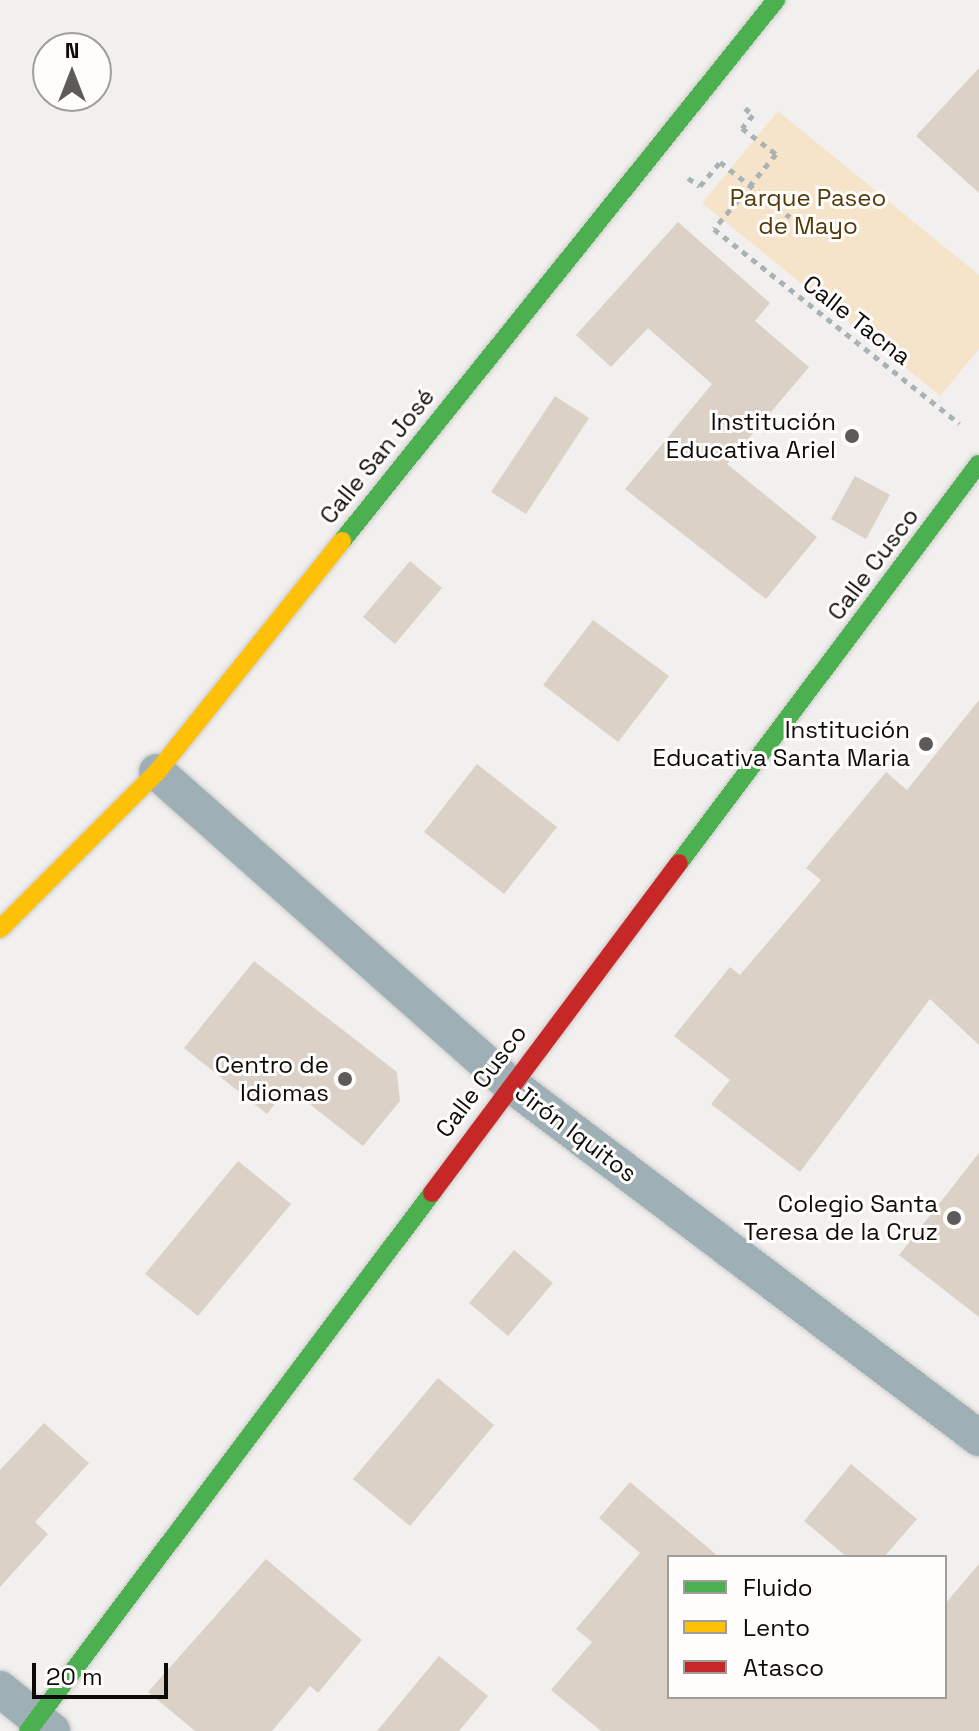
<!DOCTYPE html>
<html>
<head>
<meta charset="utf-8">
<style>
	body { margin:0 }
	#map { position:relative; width:979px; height:1731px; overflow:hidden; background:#f1f0ee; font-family:"Space Grotesk",sans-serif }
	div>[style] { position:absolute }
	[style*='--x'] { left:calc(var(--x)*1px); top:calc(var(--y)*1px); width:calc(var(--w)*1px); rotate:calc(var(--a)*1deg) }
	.green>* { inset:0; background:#f6e4ca }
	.building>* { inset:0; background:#dbd1c6 }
	.path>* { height:5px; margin-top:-2.5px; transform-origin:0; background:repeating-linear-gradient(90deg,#a9b2b5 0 6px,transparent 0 12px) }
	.roads { filter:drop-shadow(0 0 2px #cccbca) drop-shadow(0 0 2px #cccbca) }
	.street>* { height:36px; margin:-18px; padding:0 18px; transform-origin:18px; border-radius:18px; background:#9fafb6 }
	.fast>* { height:18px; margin:-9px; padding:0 9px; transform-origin:9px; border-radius:9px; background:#4caf50 }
	.slow>* { height:18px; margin:-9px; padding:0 9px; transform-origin:9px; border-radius:9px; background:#ffc107 }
	.jam>* { height:18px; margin:-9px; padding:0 9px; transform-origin:9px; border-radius:9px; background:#c62828 }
	.dots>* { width:22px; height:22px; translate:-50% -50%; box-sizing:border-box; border:4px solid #fffefc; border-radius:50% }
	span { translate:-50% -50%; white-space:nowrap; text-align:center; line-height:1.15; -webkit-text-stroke:6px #fffefc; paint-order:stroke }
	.park-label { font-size:24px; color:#543a08 }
	.street-label { font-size:24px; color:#0c0b0a }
	.poi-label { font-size:24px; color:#0c0b0a }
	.right { translate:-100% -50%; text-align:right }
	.legend { position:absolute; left:667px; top:1555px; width:280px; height:144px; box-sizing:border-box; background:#fffefc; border:2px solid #9e9d9b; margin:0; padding:10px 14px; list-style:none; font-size:24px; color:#0c0b0a }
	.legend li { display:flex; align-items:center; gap:16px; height:40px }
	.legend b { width:40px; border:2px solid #9e9d9b }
	.north { position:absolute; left:32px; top:32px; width:80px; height:80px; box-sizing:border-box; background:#fffefc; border:2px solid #9e9d9b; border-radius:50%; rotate:0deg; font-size:22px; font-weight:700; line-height:32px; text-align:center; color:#0c0b0a }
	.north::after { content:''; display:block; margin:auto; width:28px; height:36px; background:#5c5b5a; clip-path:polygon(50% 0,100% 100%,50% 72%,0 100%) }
	.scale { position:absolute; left:32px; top:1663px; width:136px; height:36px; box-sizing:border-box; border:4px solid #0c0b0a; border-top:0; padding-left:10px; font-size:24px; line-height:28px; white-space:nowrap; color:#0c0b0a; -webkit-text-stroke:6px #fffefc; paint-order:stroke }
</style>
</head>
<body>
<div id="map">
	<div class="green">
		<div style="clip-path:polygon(778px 111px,979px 275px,979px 349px,940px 396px,702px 203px)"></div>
	</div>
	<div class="building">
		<div style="clip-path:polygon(979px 68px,979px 193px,916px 136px)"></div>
		<div style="clip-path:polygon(678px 222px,770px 303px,755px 321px,809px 367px,727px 464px,817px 537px,766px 599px,625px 489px,712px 384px,648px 328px,611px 367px,576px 335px)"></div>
		<div style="clip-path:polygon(555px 396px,589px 418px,526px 514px,491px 492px)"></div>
		<div style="clip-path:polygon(855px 476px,890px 495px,866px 539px,831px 519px)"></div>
		<div style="clip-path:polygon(410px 561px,442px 588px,395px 644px,363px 617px)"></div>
		<div style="clip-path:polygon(593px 620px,669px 676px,618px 742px,543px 685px)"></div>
		<div style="clip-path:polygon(979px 700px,979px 1045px,930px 999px,800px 1172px,711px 1104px,730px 1080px,674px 1036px,730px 967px,740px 975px,821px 880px,806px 868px,886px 772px,907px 790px)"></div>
		<div style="clip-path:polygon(477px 764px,557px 827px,504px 894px,424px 832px)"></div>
		<div style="clip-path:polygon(254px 961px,397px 1072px,400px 1101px,363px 1146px,288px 1087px,267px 1114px,184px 1048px)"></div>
		<div style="clip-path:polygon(979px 1153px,979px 1317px,899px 1255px)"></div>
		<div style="clip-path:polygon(238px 1161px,291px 1204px,198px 1316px,145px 1274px)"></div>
		<div style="clip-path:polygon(514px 1250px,553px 1283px,508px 1336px,469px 1303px)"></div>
		<div style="clip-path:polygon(438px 1378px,494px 1425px,410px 1526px,353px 1479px)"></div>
		<div style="clip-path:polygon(44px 1423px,89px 1463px,35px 1522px,48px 1534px,0 1587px,0 1470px)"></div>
		<div style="clip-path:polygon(851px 1464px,917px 1519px,884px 1557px,847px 1557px,804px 1521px)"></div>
		<div style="clip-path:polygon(630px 1482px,719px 1557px,669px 1557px,669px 1697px,945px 1697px,945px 1604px,979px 1564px,979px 1731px,601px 1731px,551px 1690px,592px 1642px,576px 1629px,640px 1553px,599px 1518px)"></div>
		<div style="clip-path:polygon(266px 1559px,362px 1640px,318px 1693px,310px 1686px,272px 1731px,195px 1731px,148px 1692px)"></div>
		<div style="clip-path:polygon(439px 1656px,488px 1696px,459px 1731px,377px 1731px)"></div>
	</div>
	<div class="path">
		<div style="--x:745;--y:108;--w:11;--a:41"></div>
		<div style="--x:753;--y:115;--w:17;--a:130"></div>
		<div style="--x:742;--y:128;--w:43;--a:37.4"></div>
		<div style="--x:776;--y:154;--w:97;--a:129.6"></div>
		<div style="--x:714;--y:229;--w:313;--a:38.4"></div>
		<div style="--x:688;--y:178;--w:14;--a:34"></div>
		<div style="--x:700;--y:186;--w:31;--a:-50"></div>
		<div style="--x:720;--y:162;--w:89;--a:38.2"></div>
	</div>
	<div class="roads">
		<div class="street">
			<div style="--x:157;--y:772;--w:470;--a:41.5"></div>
			<div style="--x:509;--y:1083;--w:589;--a:37.06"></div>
			<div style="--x:0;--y:1689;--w:67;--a:38.9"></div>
		</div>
		<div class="fast">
			<div style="--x:342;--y:541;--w:694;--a:-51.26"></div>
			<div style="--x:679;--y:863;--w:499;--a:-53.1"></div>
			<div style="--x:28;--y:1731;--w:673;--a:-53.1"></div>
		</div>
		<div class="slow">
			<div style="--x:0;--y:929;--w:222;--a:-45"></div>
			<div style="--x:157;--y:772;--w:296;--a:-51.3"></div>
		</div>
		<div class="jam">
			<div style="--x:432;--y:1193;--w:412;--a:-53.2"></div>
		</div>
	</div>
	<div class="dots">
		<div style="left:852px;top:436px;background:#5c5b5a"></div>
		<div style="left:926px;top:744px;background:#5c5b5a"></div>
		<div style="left:345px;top:1079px;background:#5c5b5a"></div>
		<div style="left:954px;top:1218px;background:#5c5b5a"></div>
	</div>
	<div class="park-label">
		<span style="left:808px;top:212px">Parque Paseo<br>de Mayo</span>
	</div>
	<div class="street-label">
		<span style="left:857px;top:320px;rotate:38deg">Calle Tacna</span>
		<span style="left:377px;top:456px;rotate:-51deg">Calle San José</span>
		<span style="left:873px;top:564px;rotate:-53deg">Calle Cusco</span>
		<span style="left:481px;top:1081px;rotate:-53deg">Calle Cusco</span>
		<span style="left:576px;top:1133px;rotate:37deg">Jirón Iquitos</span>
	</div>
	<div class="poi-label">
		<span class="right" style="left:836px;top:436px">Institución<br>Educativa Ariel</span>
		<span class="right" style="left:910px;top:744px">Institución<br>Educativa Santa Maria</span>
		<span class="right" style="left:329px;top:1079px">Centro de<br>Idiomas</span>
		<span class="right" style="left:938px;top:1218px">Colegio Santa<br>Teresa de la Cruz</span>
	</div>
	<ul class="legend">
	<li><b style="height:10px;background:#4caf50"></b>Fluido</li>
	<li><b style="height:10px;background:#ffc107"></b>Lento</li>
	<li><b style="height:10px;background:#c62828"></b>Atasco</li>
	</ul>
	<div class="north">N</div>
	<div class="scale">20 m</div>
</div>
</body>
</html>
